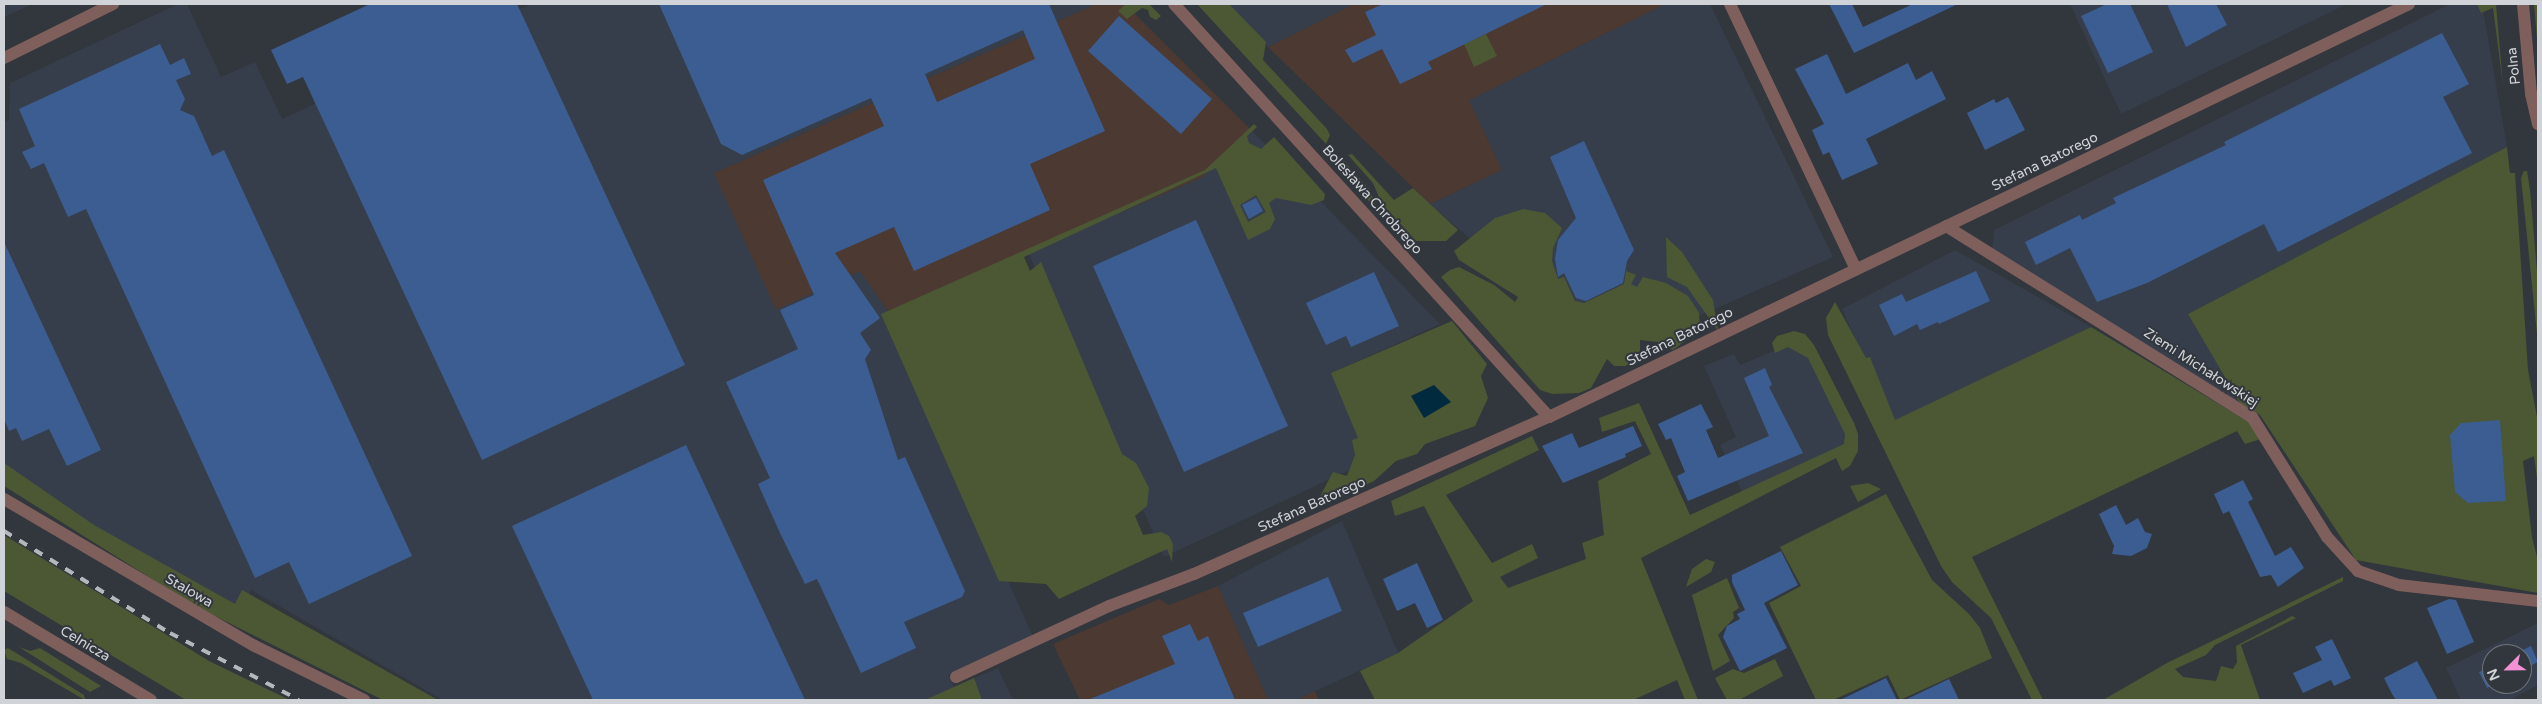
<!DOCTYPE html>
<html>
<head>
<meta charset="utf-8">
<style>
	body { margin:0 }
	#map { position:relative; width:2542px; height:704px; overflow:hidden; background:#32363d; font-family:"Varela Round",sans-serif }
	div>[style] { position:absolute }
	[style*='--x'] { left:calc(var(--x)*1px); top:calc(var(--y)*1px); width:calc(var(--w)*1px); rotate:calc(var(--a)*1deg) }
	.built>* { inset:0; background:#373e4b }
	.industrial>* { inset:0; background:#4c3932 }
	.green>* { inset:0; background:#4b5833 }
	.water>* { inset:0; background:#022a3e }
	.building>* { inset:0; background:#3c5d91 }
	.minor>* { height:12px; margin:-6px; padding:0 6px; transform-origin:6px; border-radius:6px; background:#7f5f5c }
	.tertiary>* { height:12px; margin:-6px; padding:0 6px; transform-origin:6px; border-radius:6px; background:#7f5f5c }
	.rail>* { height:4px; margin-top:-2px; transform-origin:0; background:repeating-linear-gradient(90deg,#b4b7bb 0 9px,transparent 0 18px) }
	span { translate:-50% -50%; white-space:nowrap; text-align:center; line-height:1.15; -webkit-text-stroke:4px #32363d; paint-order:stroke }
	.street-label { font-size:14px; color:#d0d3d7 }
	.frame { position:absolute; inset:0; border:5px solid #d0d3d7; pointer-events:none }
	.north { position:absolute; left:2482px; top:644px; width:50px; height:50px; box-sizing:border-box; background:#32363d; border:1px solid #71757b; border-radius:50%; rotate:247deg; font-size:14px; font-weight:700; line-height:20px; text-align:center; color:#d0d3d7 }
	.north::after { content:''; display:block; margin:auto; width:18px; height:22px; background:#f491d4; clip-path:polygon(50% 0,100% 100%,50% 72%,0 100%) }
</style>
</head>
<body>
<div id="map">
	<div class="built">
		<div style="clip-path:polygon(4px 4px,33px 4px,4px 17px)"></div>
		<div style="clip-path:polygon(178px 4px,187px 4px,221px 77px,255px 62px,282px 119px,531px 4px,1096px 4px,714px 173px,860px 270px,888px 311px,1033px 637px,948px 675px,954px 687px,998px 668px,1013px 700px,443px 700px,251px 590px,239px 611px,92px 526px,4px 467px,4px 123px,9px 120px,10px 83px)"></div>
		<div style="clip-path:polygon(1223px 4px,1354px 4px,1268px 47px)"></div>
		<div style="clip-path:polygon(1666px 4px,1710px 4px,1833px 257px,1649px 338px,1554px 311px,1430px 204px,1502px 170px,1469px 100px)"></div>
		<div style="clip-path:polygon(2070px 4px,2347px 4px,2121px 114px)"></div>
		<div style="clip-path:polygon(2450px 4px,2482px 4px,2507px 147px,2188px 314px,2240px 403px,1992px 250px,1994px 230px)"></div>
		<div style="clip-path:polygon(1250px 129px,1440px 324px,1334px 372px,1373px 459px,1164px 557px,1028px 252px,1203px 177px)"></div>
		<div style="clip-path:polygon(1955px 250px,2091px 327px,1892px 422px,1842px 309px)"></div>
		<div style="clip-path:polygon(1790px 344px,1812px 357px,1848px 427px,1847px 443px,1742px 492px,1720px 445px,1736px 437px,1704px 366px,1734px 354px,1740px 365px)"></div>
		<div style="clip-path:polygon(1342px 521px,1398px 653px,1296px 700px,1268px 700px,1218px 586px)"></div>
		<div style="clip-path:polygon(evenodd,2538px 623px,2538px 685px,2510px 700px,2461px 700px,2446px 668px,2538px 623px,2492px 654px,2522px 654px,2522px 684px,2492px 684px,2492px 654px)"></div>
	</div>
	<div class="industrial">
		<div style="clip-path:polygon(1096px 4px,1125px 4px,1250px 129px,1203px 177px,888px 311px,860px 271px,776px 310px,714px 173px)"></div>
		<div style="clip-path:polygon(1354px 4px,1666px 4px,1469px 100px,1502px 170px,1430px 204px,1268px 47px)"></div>
		<div style="clip-path:polygon(1218px 586px,1268px 700px,1080px 700px,1053px 644px,1159px 599px,1169px 605px)"></div>
		<div style="clip-path:polygon(1315px 691px,1319px 700px,1297px 700px)"></div>
	</div>
	<div class="green">
		<div style="clip-path:polygon(1126px 4px,1149px 4px,1161px 16px,1156px 20px,1150px 17px,1148px 10px,1142px 8px,1127px 19px,1118px 11px)"></div>
		<div style="clip-path:polygon(1197px 4px,1229px 4px,1266px 42px,1263px 60px,1327px 129px,1330px 135px,1326px 144px)"></div>
		<div style="clip-path:polygon(2477px 4px,2496px 4px,2503px 85px,2493px 8px,2481px 13px)"></div>
		<div style="clip-path:polygon(2534px 4px,2538px 4px,2538px 51px)"></div>
		<div style="clip-path:polygon(1486px 34px,1497px 56px,1474px 67px,1464px 44px)"></div>
		<div style="clip-path:polygon(evenodd,1254px 124px,1257px 127px,1247px 136px,1249px 143px,1261px 149px,1274px 137px,1325px 194px,1324px 200px,1311px 205px,1276px 198px,1269px 203px,1275px 219px,1270px 229px,1248px 240px,1216px 168px,1024px 257px,1030px 271px,1041px 262px,1122px 454px,1136px 463px,1149px 488px,1147px 506px,1135px 516px,1143px 535px,1161px 532px,1169px 536px,1173px 544px,1172px 562px,1167px 549px,1059px 599px,1046px 584px,999px 581px,881px 314px,1205px 170px,1254px 124px,1256px 195px,1266px 212px,1248px 222px,1240px 205px,1256px 195px)"></div>
		<div style="clip-path:polygon(2507px 147px,2510px 173px,2515px 173px,2528px 370px,2538px 422px,2538px 486px,2534px 456px,2523px 461px,2532px 537px,2538px 561px,2538px 593px,2356px 560px,2260px 415px,2240px 403px,2188px 314px)"></div>
		<div style="clip-path:polygon(1352px 154px,1394px 200px,1413px 188px,1458px 230px,1446px 241px,1416px 241px,1382px 204px,1373px 183px,1348px 155px)"></div>
		<div style="clip-path:polygon(1342px 159px,1370px 190px,1377px 210px,1342px 172px)"></div>
		<div style="clip-path:polygon(2524px 171px,2527px 171px,2530px 190px,2538px 283px,2538px 344px,2521px 178px)"></div>
		<div style="clip-path:polygon(1523px 209px,1545px 213px,1562px 228px,1553px 248px,1552px 261px,1558px 279px,1564px 277px,1575px 301px,1584px 303px,1624px 284px,1626px 271px,1636px 275px,1631px 284px,1637px 287px,1643px 277px,1666px 283px,1688px 296px,1699px 313px,1700px 330px,1673px 350px,1658px 342px,1640px 340px,1640px 354px,1636px 361px,1625px 366px,1614px 366px,1607px 359px,1591px 388px,1579px 393px,1552px 394px,1540px 390px,1441px 277px,1450px 270px,1459px 267px,1494px 285px,1515px 302px,1518px 297px,1459px 260px,1454px 251px,1495px 218px)"></div>
		<div style="clip-path:polygon(1666px 237px,1682px 252px,1713px 300px,1718px 331px,1687px 287px,1667px 277px)"></div>
		<div style="clip-path:polygon(1835px 302px,1866px 358px,1870px 357px,1895px 420px,2091px 327px,2252px 424px,2261px 439px,2245px 444px,2237px 431px,1972px 557px,2043px 700px,2032px 700px,1991px 618px,1952px 582px,1941px 566px,1828px 335px,1826px 318px)"></div>
		<div style="clip-path:polygon(1452px 321px,1487px 364px,1481px 376px,1488px 398px,1475px 426px,1425px 444px,1417px 454px,1396px 461px,1374px 481px,1323px 505px,1318px 500px,1333px 472px,1347px 476px,1355px 455px,1352px 440px,1358px 438px,1331px 373px)"></div>
		<div style="clip-path:polygon(1794px 331px,1805px 334px,1814px 345px,1854px 423px,1858px 434px,1858px 451px,1850px 466px,1842px 471px,1836px 458px,1641px 558px,1698px 700px,1685px 700px,1677px 680px,1633px 700px,1375px 700px,1360px 671px,1398px 653px,1473px 601px,1424px 506px,1395px 516px,1391px 501px,1532px 436px,1539px 450px,1446px 495px,1492px 563px,1532px 544px,1538px 558px,1500px 577px,1508px 588px,1586px 559px,1582px 543px,1604px 535px,1598px 481px,1651px 454px,1635px 421px,1602px 432px,1599px 418px,1639px 403px,1690px 515px,1844px 444px,1845px 434px,1808px 358px,1788px 347px,1775px 353px,1772px 343px,1777px 336px)"></div>
		<div style="clip-path:polygon(4px 463px,94px 525px,235px 604px,242px 590px,438px 700px,383px 700px,195px 606px,4px 486px)"></div>
		<div style="clip-path:polygon(1868px 483px,1881px 489px,1858px 502px,1850px 486px)"></div>
		<div style="clip-path:polygon(1886px 494px,1932px 580px,1969px 614px,1980px 628px,1992px 658px,1900px 700px,1888px 675px,1833px 700px,1816px 700px,1769px 603px,1801px 586px,1780px 547px)"></div>
		<div style="clip-path:polygon(4px 535px,209px 661px,290px 700px,186px 700px,4px 591px)"></div>
		<div style="clip-path:polygon(1706px 559px,1715px 562px,1711px 572px,1686px 587px,1692px 569px)"></div>
		<div style="clip-path:polygon(2343px 577px,2343px 581px,2215px 645px,2206px 655px,2175px 669px,2183px 677px,2216px 681px,2221px 666px,2233px 669px,2237px 662px,2236px 646px,2292px 616px,2296px 618px,2241px 645px,2260px 700px,2103px 700px,2167px 663px)"></div>
		<div style="clip-path:polygon(1727px 578px,1739px 608px,1733px 612px,1734px 618px,1718px 635px,1730px 661px,1713px 671px,1692px 595px)"></div>
		<div style="clip-path:polygon(19px 647px,30px 651px,40px 648px,101px 686px,90px 692px)"></div>
		<div style="clip-path:polygon(8px 648px,84px 695px,85px 700px,21px 663px,7px 659px,4px 650px)"></div>
		<div style="clip-path:polygon(1775px 659px,1783px 676px,1739px 700px,1727px 700px,1715px 678px,1733px 669px,1744px 673px)"></div>
		<div style="clip-path:polygon(974px 678px,982px 700px,925px 700px,954px 687px)"></div>
	</div>
	<div class="water">
		<div style="clip-path:polygon(1434px 385px,1451px 402px,1424px 418px,1411px 396px)"></div>
	</div>
	<div class="building">
		<div style="clip-path:polygon(370px 4px,517px 4px,685px 365px,482px 460px,303px 77px,287px 84px,271px 50px)"></div>
		<div style="clip-path:polygon(evenodd,659px 4px,1049px 4px,1105px 131px,1030px 164px,1050px 210px,914px 271px,894px 227px,835px 253px,880px 318px,860px 333px,871px 350px,865px 359px,898px 460px,905px 457px,965px 591px,962px 597px,904px 622px,916px 648px,861px 673px,817px 579px,805px 584px,780px 533px,758px 484px,770px 478px,726px 382px,798px 349px,780px 310px,814px 295px,763px 180px,884px 126px,871px 98px,742px 155px,721px 144px,659px 4px,1023px 30px,1035px 59px,937px 102px,925px 74px,1023px 30px)"></div>
		<div style="clip-path:polygon(1383px 4px,1547px 4px,1428px 62px,1432px 69px,1400px 84px,1382px 49px,1353px 63px,1345px 50px,1376px 35px,1365px 12px)"></div>
		<div style="clip-path:polygon(1829px 4px,1852px 4px,1863px 27px,1913px 4px,1958px 4px,1854px 53px)"></div>
		<div style="clip-path:polygon(2107px 4px,2130px 4px,2153px 52px,2108px 73px,2081px 16px)"></div>
		<div style="clip-path:polygon(2167px 4px,2216px 4px,2227px 25px,2186px 47px)"></div>
		<div style="clip-path:polygon(1119px 16px,1212px 99px,1181px 134px,1088px 51px)"></div>
		<div style="clip-path:polygon(2442px 33px,2469px 84px,2443px 97px,2472px 153px,2278px 252px,2264px 224px,2147px 283px,2097px 302px,2070px 248px,2036px 265px,2025px 242px,2080px 215px,2082px 220px,2116px 203px,2113px 198px,2226px 145px,2224px 142px)"></div>
		<div style="clip-path:polygon(160px 44px,170px 65px,184px 58px,191px 74px,176px 80px,185px 99px,180px 110px,194px 116px,212px 156px,224px 150px,412px 556px,309px 604px,289px 562px,255px 578px,86px 209px,68px 217px,44px 163px,31px 169px,22px 152px,35px 146px,19px 109px)"></div>
		<div style="clip-path:polygon(1827px 54px,1846px 94px,1908px 63px,1916px 80px,1932px 71px,1946px 99px,1866px 139px,1878px 164px,1842px 180px,1829px 152px,1823px 155px,1812px 130px,1824px 124px,1795px 69px)"></div>
		<div style="clip-path:polygon(2008px 97px,2025px 130px,1985px 150px,1967px 113px,1994px 99px,1996px 103px)"></div>
		<div style="clip-path:polygon(1584px 141px,1634px 250px,1627px 261px,1623px 283px,1586px 301px,1576px 298px,1564px 273px,1558px 277px,1555px 259px,1558px 240px,1576px 218px,1550px 157px)"></div>
		<div style="clip-path:polygon(1256px 198px,1263px 211px,1249px 219px,1242px 205px)"></div>
		<div style="clip-path:polygon(1196px 220px,1288px 426px,1184px 472px,1093px 266px)"></div>
		<div style="clip-path:polygon(4px 242px,101px 450px,67px 466px,49px 429px,22px 441px,16px 428px,9px 431px,4px 419px)"></div>
		<div style="clip-path:polygon(1976px 271px,1990px 301px,1939px 324px,1938px 322px,1920px 330px,1917px 324px,1894px 336px,1879px 305px,1902px 294px,1906px 302px)"></div>
		<div style="clip-path:polygon(1374px 272px,1399px 326px,1351px 347px,1346px 336px,1326px 345px,1306px 303px)"></div>
		<div style="clip-path:polygon(1765px 368px,1772px 385px,1769px 387px,1803px 453px,1688px 501px,1677px 476px,1685px 472px,1671px 438px,1666px 440px,1658px 424px,1701px 404px,1713px 427px,1706px 430px,1718px 458px,1769px 436px,1744px 378px)"></div>
		<div style="clip-path:polygon(2500px 420px,2506px 501px,2468px 503px,2455px 492px,2450px 435px,2461px 423px)"></div>
		<div style="clip-path:polygon(1633px 426px,1642px 446px,1625px 454px,1626px 457px,1563px 483px,1542px 446px,1572px 433px,1579px 448px)"></div>
		<div style="clip-path:polygon(686px 445px,805px 700px,593px 700px,512px 526px)"></div>
		<div style="clip-path:polygon(2243px 480px,2253px 499px,2248px 502px,2275px 556px,2291px 547px,2304px 568px,2278px 587px,2271px 575px,2260px 577px,2229px 511px,2223px 514px,2214px 494px)"></div>
		<div style="clip-path:polygon(2116px 505px,2126px 525px,2138px 518px,2145px 532px,2152px 534px,2147px 548px,2131px 556px,2112px 554px,2114px 546px,2099px 514px)"></div>
		<div style="clip-path:polygon(1781px 551px,1798px 585px,1764px 603px,1787px 648px,1740px 671px,1723px 637px,1727px 626px,1740px 619px,1737px 614px,1745px 610px,1732px 582px,1732px 575px)"></div>
		<div style="clip-path:polygon(1417px 563px,1443px 620px,1427px 628px,1415px 603px,1397px 611px,1383px 579px)"></div>
		<div style="clip-path:polygon(1328px 577px,1342px 611px,1258px 647px,1243px 613px)"></div>
		<div style="clip-path:polygon(2449px 599px,2456px 600px,2474px 642px,2447px 654px,2427px 608px)"></div>
		<div style="clip-path:polygon(1190px 624px,1198px 641px,1208px 636px,1235px 700px,1088px 700px,1175px 664px,1162px 636px)"></div>
		<div style="clip-path:polygon(2332px 639px,2351px 678px,2334px 686px,2331px 680px,2303px 693px,2293px 673px,2322px 660px,2315px 647px)"></div>
		<div style="clip-path:polygon(2531px 646px,2538px 662px,2522px 670px,2522px 654px,2515px 654px)"></div>
		<div style="clip-path:polygon(2417px 661px,2438px 700px,2396px 700px,2392px 694px,2384px 678px)"></div>
		<div style="clip-path:polygon(2492px 666px,2494px 684px,2487px 688px,2479px 672px)"></div>
		<div style="clip-path:polygon(1886px 678px,1897px 700px,1840px 700px)"></div>
		<div style="clip-path:polygon(1949px 679px,1959px 700px,1905px 700px)"></div>
	</div>
	<div class="minor">
		<div style="--x:1174;--y:4;--w:558;--a:47.76"></div>
		<div style="--x:1730;--y:4;--w:293;--a:64.6"></div>
		<div style="--x:1946;--y:226;--w:361;--a:32"></div>
		<div style="--x:2252;--y:417;--w:142;--a:58"></div>
		<div style="--x:2327;--y:537;--w:46;--a:47.6"></div>
		<div style="--x:2358;--y:571;--w:43;--a:18.9"></div>
		<div style="--x:2399;--y:585;--w:140;--a:6.6"></div>
		<div style="--x:4;--y:499;--w:291;--a:30.4"></div>
		<div style="--x:255;--y:646;--w:122;--a:26.4"></div>
		<div style="--x:956;--y:677;--w:169;--a:-24.9"></div>
		<div style="--x:1109;--y:606;--w:91;--a:-20.6"></div>
		<div style="--x:1194;--y:574;--w:388;--a:-23.9"></div>
		<div style="--x:1549;--y:417;--w:954;--a:-25.65"></div>
	</div>
	<div class="tertiary">
		<div style="--x:2523;--y:4;--w:90;--a:84.9"></div>
		<div style="--x:2531;--y:94;--w:31;--a:77"></div>
		<div style="--x:4;--y:58;--w:122;--a:-26.4"></div>
		<div style="--x:4;--y:612;--w:171;--a:30.9"></div>
	</div>
	<div class="rail">
		<div style="--x:4;--y:531;--w:195;--a:31.6"></div>
		<div style="--x:170;--y:633;--w:145;--a:27.4"></div>
	</div>
	<div class="street-label">
		<span style="left:2514px;top:66px;rotate:-96deg">Polna</span>
		<span style="left:2045px;top:162px;rotate:-26deg">Stefana Batorego</span>
		<span style="left:1372px;top:200px;rotate:48deg">Bolesława Chrobrego</span>
		<span style="left:1680px;top:337px;rotate:-26deg">Stefana Batorego</span>
		<span style="left:2201px;top:368px;rotate:33deg">Ziemi Michałowskiej</span>
		<span style="left:1312px;top:505px;rotate:-24deg">Stefana Batorego</span>
		<span style="left:189px;top:591px;rotate:30deg">Stalowa</span>
		<span style="left:85px;top:644px;rotate:31deg">Celnicza</span>
	</div>
	<div class="frame"></div>
	<div class="north">N</div>
</div>
</body>
</html>
